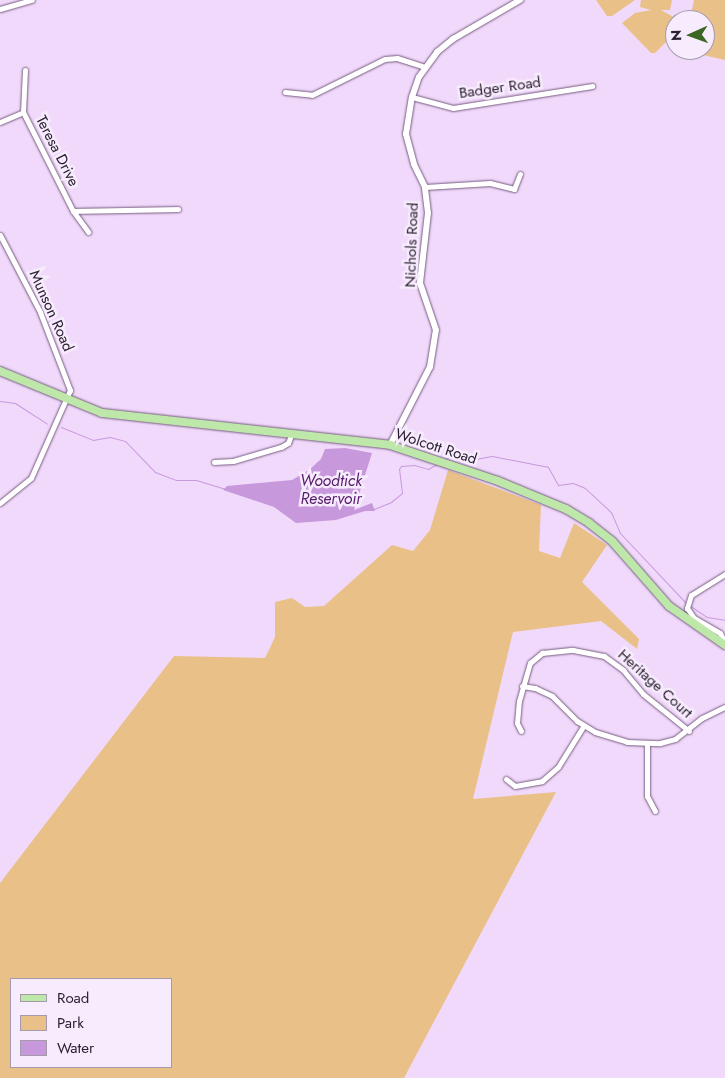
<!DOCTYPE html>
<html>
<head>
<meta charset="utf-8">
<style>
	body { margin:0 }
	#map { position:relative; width:725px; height:1078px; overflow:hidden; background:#f1d9fb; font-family:Jost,sans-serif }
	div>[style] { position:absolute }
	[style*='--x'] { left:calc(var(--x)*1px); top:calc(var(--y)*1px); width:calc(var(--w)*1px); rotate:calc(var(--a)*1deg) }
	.green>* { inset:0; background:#e9c188 }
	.water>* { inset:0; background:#c898dc }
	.stream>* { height:1px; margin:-0.5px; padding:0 0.5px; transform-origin:0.5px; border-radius:0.5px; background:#c898dc }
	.roads { filter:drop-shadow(0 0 1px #765c80) drop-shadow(0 0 1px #765c80) }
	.minor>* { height:5px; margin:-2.5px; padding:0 2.5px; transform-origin:2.5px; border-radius:2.5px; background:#fff }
	.tertiary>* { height:6px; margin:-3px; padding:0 3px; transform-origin:3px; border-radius:3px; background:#fff }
	.primary>* { height:8px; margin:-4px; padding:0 4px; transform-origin:4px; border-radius:4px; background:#bee7aa }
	span { translate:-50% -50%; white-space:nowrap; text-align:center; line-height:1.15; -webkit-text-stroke:5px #f7ecfd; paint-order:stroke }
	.street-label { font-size:15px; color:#2b2030 }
	.water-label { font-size:16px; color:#581c6c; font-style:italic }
	.legend { position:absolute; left:10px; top:978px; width:162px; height:90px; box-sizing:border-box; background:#f7ecfd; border:1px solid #a59aab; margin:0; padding:6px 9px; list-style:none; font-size:15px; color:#2b2030 }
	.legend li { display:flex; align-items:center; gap:10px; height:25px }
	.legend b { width:25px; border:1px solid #a59aab }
	.north { position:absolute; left:665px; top:10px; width:50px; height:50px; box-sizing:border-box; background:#f7ecfd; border:1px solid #a59aab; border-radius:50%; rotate:268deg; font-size:14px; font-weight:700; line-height:20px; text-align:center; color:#2b2030 }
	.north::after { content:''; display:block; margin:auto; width:18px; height:22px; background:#3b6623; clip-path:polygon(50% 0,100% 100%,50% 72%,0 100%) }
</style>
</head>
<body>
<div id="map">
	<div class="green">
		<div style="clip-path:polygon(596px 0,635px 0,612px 16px,607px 16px)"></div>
		<div style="clip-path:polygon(641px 0,672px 0,670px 10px,661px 10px,679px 20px,675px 20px,675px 33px,655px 53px,651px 53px,622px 23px,635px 13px,651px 10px,640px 7px)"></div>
		<div style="clip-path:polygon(694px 0,725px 0,725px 60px,685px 51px,705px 50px,705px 20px,690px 20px)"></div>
		<div style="clip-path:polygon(evenodd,448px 470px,541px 505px,539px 551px,560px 558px,574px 523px,607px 545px,582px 582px,639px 639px,637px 649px,601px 621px,513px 632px,473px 799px,556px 792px,404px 1078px,0 1078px,0 883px,174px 656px,265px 658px,275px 637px,275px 602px,292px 598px,305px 607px,324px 606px,392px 545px,413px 551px,430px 530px,448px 470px,11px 979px,171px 979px,171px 1067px,11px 1067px,11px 979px)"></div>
	</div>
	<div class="water">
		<div style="clip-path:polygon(345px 448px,372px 453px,354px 510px,372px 503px,375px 511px,365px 511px,336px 520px,296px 523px,274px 507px,223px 490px,227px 486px,292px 480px,309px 470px,321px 459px,325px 449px)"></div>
	</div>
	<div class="stream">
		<div style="--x:0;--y:401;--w:15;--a:8"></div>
		<div style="--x:15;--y:403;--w:38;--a:33"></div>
		<div style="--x:61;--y:427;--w:35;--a:22"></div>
		<div style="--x:93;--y:440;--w:17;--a:-10"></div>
		<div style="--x:110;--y:437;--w:16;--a:15"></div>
		<div style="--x:125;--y:441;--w:43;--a:45.9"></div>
		<div style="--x:155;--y:472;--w:22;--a:21"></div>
		<div style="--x:176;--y:480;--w:20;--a:0"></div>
		<div style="--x:196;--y:480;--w:30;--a:17"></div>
		<div style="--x:442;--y:460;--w:14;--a:-21"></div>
		<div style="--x:455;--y:455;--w:21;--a:11"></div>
		<div style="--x:476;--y:459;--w:16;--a:-11"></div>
		<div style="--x:492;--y:456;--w:42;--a:11"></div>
		<div style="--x:533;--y:464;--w:15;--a:11"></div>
		<div style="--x:548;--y:467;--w:21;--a:61"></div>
		<div style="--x:558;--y:485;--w:15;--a:-8"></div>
		<div style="--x:573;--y:483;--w:13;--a:23"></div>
		<div style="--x:585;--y:488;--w:35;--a:43"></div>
		<div style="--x:611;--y:512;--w:23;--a:67"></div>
		<div style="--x:620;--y:533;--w:96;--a:46.7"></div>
		<div style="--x:374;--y:509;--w:18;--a:-22"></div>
		<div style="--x:391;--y:502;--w:14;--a:-39"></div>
		<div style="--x:402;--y:493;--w:24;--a:-97"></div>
		<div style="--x:399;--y:469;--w:4;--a:-56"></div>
		<div style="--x:401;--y:466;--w:13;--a:-4"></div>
		<div style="--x:414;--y:465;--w:15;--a:16"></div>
		<div style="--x:428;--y:469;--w:10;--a:-29"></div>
		<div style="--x:689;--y:605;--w:22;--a:34"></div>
		<div style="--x:707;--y:617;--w:18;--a:9"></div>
	</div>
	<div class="roads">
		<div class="minor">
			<div style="--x:0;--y:9;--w:33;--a:-16"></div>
			<div style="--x:25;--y:70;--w:42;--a:92.7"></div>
			<div style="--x:23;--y:112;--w:111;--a:63.2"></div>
			<div style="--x:73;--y:211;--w:26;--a:54"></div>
			<div style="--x:285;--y:92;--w:27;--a:6"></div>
			<div style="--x:312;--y:95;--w:81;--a:-26.3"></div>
			<div style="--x:385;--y:59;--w:12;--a:-5"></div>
			<div style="--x:397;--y:58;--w:29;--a:18"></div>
			<div style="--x:412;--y:97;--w:42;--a:15"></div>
			<div style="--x:453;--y:108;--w:141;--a:-9"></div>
			<div style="--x:0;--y:122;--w:25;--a:-23"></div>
			<div style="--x:425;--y:187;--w:65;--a:-3.5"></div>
			<div style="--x:490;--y:183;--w:25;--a:14"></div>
			<div style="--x:514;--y:189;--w:16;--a:-68"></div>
			<div style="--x:73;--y:211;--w:105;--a:-1.1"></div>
			<div style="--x:0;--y:235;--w:87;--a:62.5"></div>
			<div style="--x:40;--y:312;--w:84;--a:69"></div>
			<div style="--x:70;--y:390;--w:96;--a:113.9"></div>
			<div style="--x:31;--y:478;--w:40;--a:141"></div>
			<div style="--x:214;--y:462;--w:19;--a:-3"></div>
			<div style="--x:233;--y:461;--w:50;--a:-16.3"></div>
			<div style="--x:281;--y:447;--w:8;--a:-30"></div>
			<div style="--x:288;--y:443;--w:9;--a:-69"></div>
			<div style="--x:725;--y:574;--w:40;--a:148"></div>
			<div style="--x:691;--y:595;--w:14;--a:107"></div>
			<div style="--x:687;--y:608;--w:12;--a:55"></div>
			<div style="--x:694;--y:618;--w:30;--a:30"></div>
			<div style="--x:720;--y:633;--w:11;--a:63"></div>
			<div style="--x:522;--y:686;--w:13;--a:9"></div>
			<div style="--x:535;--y:688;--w:19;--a:25"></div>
			<div style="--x:552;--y:696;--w:35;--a:45"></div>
			<div style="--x:577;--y:721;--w:21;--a:31"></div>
			<div style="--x:595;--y:732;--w:34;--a:17"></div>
			<div style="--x:627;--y:742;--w:33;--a:2"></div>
			<div style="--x:660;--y:743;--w:16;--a:-15"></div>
			<div style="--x:675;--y:739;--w:34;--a:-38"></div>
			<div style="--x:702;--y:718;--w:25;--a:-26"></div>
			<div style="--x:521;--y:731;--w:9;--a:-117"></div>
			<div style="--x:517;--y:723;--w:22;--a:-85"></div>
			<div style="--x:519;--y:701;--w:40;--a:-74"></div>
			<div style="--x:530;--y:663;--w:16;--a:-40"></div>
			<div style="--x:542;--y:653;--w:31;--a:-6"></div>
			<div style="--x:573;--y:650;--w:32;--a:11"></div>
			<div style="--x:604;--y:656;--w:24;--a:36"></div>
			<div style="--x:623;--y:670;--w:31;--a:50"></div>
			<div style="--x:643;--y:694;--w:59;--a:38.8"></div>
			<div style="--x:647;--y:744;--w:52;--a:90"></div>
			<div style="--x:647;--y:796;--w:17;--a:62"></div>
			<div style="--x:506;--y:779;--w:11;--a:38"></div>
			<div style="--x:515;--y:786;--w:27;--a:-10"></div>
			<div style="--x:542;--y:781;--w:21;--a:-41"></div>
			<div style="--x:558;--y:767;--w:49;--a:-58.2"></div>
		</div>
		<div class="tertiary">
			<div style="--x:390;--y:445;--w:88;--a:-62.9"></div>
			<div style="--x:430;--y:367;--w:37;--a:-81"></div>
			<div style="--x:436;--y:330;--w:50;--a:-108.8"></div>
			<div style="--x:420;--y:283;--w:70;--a:-83.5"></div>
			<div style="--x:428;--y:213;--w:26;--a:-97"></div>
			<div style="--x:425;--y:187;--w:25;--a:-116"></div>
			<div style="--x:414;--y:164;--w:31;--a:-105"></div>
			<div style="--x:406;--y:134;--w:37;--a:-81"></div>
			<div style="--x:412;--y:97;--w:21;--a:-71"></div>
			<div style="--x:419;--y:77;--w:31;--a:-54"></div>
			<div style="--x:437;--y:52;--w:21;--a:-39"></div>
			<div style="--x:453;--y:39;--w:78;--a:-30.2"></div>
		</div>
		<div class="primary">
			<div style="--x:0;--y:371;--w:110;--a:22.4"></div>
			<div style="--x:102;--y:413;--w:290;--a:6.3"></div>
			<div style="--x:390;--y:445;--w:114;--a:18.4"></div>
			<div style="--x:498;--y:481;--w:74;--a:22.4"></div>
			<div style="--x:566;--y:509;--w:27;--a:31"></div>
			<div style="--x:589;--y:523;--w:29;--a:38"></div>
			<div style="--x:612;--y:541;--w:86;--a:48.8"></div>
			<div style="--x:669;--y:606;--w:68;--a:34.9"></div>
		</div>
	</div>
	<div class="street-label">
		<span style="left:500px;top:88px;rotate:-8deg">Badger Road</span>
		<span style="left:57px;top:151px;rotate:63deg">Teresa Drive</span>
		<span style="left:412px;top:245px;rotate:-88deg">Nichols Road</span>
		<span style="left:51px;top:311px;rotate:66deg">Munson Road</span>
		<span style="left:436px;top:447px;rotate:18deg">Wolcott Road</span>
		<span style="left:655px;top:684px;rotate:42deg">Heritage Court</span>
	</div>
	<div class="water-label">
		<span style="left:331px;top:490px">Woodtick<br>Reservoir</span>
	</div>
	<ul class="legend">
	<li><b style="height:6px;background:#bee7aa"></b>Road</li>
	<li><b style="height:14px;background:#e9c188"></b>Park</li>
	<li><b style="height:14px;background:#c898dc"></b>Water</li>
	</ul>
	<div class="north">N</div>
</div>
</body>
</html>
